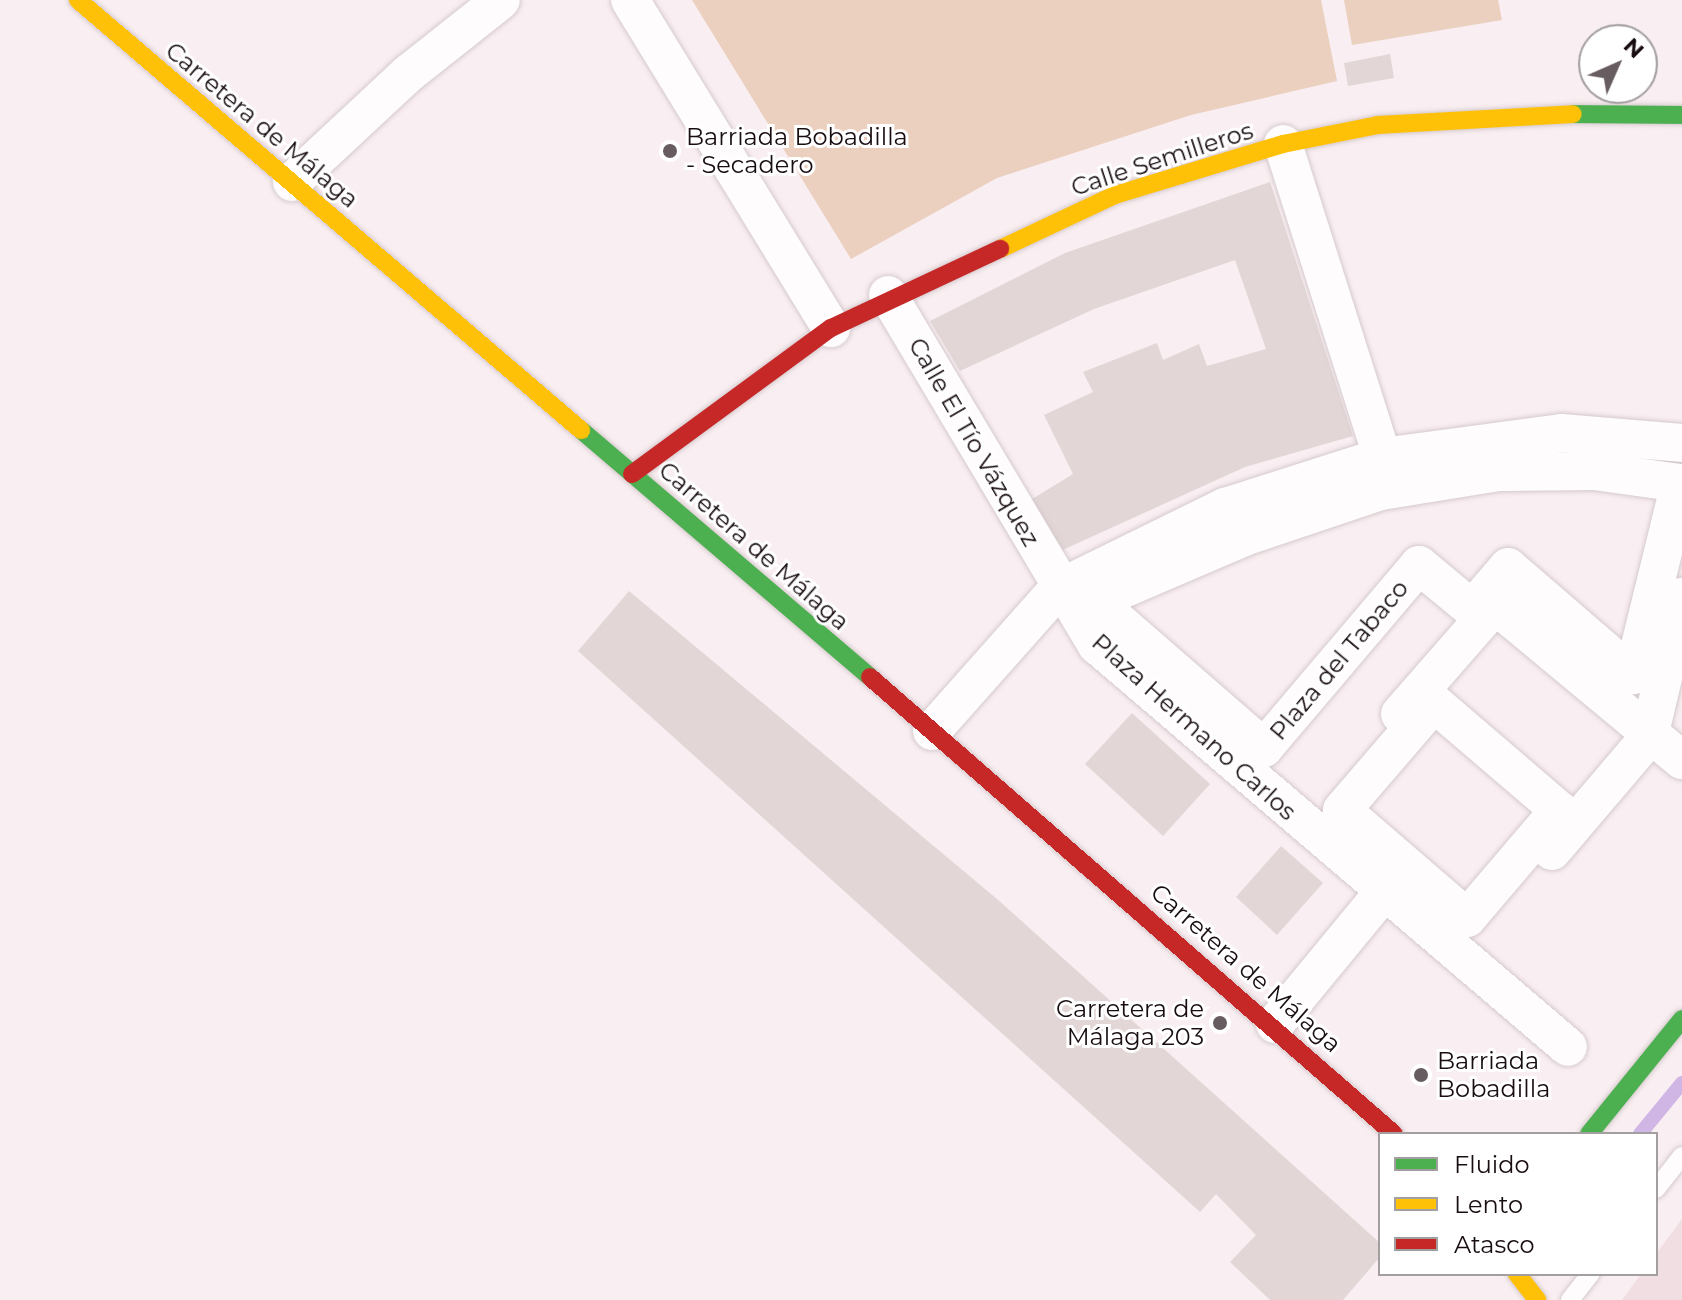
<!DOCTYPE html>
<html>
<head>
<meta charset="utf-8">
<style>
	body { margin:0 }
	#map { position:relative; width:1682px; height:1300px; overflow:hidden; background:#f9eef1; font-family:Montserrat,sans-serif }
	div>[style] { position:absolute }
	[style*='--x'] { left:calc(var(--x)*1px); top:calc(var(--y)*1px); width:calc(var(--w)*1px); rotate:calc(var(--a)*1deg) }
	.built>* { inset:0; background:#f1dee2 }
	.green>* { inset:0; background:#ebcfbf }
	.stream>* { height:14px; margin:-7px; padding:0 7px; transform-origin:7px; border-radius:7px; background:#d0b6e4 }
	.building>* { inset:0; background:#e2d6d6 }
	.roads { filter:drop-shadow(0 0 2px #d5cacd) drop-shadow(0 0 2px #d5cacd) }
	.lane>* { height:18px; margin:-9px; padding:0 9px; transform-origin:9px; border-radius:9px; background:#fefcfd }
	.street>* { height:38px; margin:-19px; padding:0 19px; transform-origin:19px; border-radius:19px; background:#fefcfd }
	.fast>* { height:18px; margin:-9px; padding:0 9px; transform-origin:9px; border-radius:9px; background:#4caf50 }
	.slow>* { height:18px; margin:-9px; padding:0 9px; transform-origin:9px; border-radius:9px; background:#ffc107 }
	.jam>* { height:18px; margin:-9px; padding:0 9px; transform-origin:9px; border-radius:9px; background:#c62828 }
	.dots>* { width:22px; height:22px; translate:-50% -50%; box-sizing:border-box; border:4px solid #fff; border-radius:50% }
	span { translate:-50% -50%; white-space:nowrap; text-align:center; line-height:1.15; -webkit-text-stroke:6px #fff; paint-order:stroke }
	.street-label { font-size:24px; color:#180d10 }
	.poi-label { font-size:24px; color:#180d10 }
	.left { translate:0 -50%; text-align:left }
	.right { translate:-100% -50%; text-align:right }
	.legend { position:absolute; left:1378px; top:1132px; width:280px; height:144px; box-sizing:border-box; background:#fff; border:2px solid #a39e9f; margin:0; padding:10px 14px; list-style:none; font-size:24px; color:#180d10 }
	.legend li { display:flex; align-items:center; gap:16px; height:40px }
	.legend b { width:40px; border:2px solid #a39e9f }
	.north { position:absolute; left:1578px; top:24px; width:80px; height:80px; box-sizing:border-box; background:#fff; border:2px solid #a39e9f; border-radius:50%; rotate:45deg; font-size:22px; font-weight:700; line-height:32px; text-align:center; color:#180d10 }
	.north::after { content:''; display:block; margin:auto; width:28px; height:36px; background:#675c5f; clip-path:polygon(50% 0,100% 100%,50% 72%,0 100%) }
</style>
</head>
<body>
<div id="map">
	<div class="built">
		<div style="clip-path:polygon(1682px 1219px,1682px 1300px,1622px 1300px,1641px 1274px,1656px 1274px,1656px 1254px)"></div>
	</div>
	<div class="green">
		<div style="clip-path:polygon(692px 0,1321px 0,1337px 81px,1191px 115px,997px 178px,851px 259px)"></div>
		<div style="clip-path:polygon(1344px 0,1498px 0,1502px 20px,1352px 45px)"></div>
	</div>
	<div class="stream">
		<div style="--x:1640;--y:1134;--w:66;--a:-50.5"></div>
	</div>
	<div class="building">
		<div style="clip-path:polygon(1390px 54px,1394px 78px,1348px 86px,1344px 63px)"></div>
		<div style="clip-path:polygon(1270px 182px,1353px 436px,1245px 467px,1056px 553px,1029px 501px,1073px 474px,1044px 415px,1093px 392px,1083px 372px,1157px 343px,1163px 360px,1199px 344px,1207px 366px,1266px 349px,1235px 260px,1094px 309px,960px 371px,930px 321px,1065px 253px)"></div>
		<div style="clip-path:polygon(629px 591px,997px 899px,1380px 1243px,1380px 1257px,1343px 1300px,1270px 1300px,1230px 1262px,1256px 1235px,1216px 1194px,1200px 1212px,578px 651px)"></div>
		<div style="clip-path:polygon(1132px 713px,1210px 784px,1163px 836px,1085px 764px)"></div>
		<div style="clip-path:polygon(1281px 846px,1323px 883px,1277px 935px,1236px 897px)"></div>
	</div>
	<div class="roads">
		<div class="lane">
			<div style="--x:1656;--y:1189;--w:42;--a:-51.8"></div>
			<div style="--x:1570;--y:1300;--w:33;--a:-52"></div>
		</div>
		<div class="street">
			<div style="--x:630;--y:0;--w:385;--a:58.5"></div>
			<div style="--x:1283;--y:144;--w:328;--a:72.4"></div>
			<div style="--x:292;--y:182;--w:160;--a:-43"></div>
			<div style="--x:409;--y:73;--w:117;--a:-38.4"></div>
			<div style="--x:888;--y:295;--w:408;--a:59.2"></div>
			<div style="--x:1097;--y:645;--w:619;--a:40.48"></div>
			<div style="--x:1594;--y:471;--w:87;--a:7.9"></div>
			<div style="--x:1680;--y:483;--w:198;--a:103.8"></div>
			<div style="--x:1633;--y:675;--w:165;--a:-139.2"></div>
			<div style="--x:1508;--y:567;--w:55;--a:130.6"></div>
			<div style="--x:1472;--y:609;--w:69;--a:-140.3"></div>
			<div style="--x:1419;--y:565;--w:240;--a:130.3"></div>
			<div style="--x:1264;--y:748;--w:224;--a:-139"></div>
			<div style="--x:1095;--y:601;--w:162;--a:-23.2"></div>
			<div style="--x:1244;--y:537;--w:145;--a:-18.6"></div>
			<div style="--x:1381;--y:491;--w:121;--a:-9.1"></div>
			<div style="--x:1500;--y:472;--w:94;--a:-0.6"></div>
			<div style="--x:1434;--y:703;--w:165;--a:40.6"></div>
			<div style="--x:1559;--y:810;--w:142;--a:130.4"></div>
			<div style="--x:1467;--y:918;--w:165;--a:-139.2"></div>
			<div style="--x:1342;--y:810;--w:141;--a:-49.3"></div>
			<div style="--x:1400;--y:714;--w:145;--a:-48.9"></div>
			<div style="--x:1495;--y:605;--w:243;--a:39.7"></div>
			<div style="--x:932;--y:731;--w:190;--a:-48.4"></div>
			<div style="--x:1058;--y:589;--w:186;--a:-26.2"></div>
			<div style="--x:1225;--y:507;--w:165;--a:-17.7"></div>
			<div style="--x:1382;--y:457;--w:181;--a:-7.6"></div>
			<div style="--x:1561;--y:433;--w:121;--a:4.7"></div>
			<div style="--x:1552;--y:851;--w:150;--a:-49.6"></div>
			<div style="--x:1649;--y:737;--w:144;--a:-76.7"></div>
			<div style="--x:1275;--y:1024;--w:170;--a:-50.5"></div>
		</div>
		<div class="fast">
			<div style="--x:1573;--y:114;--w:109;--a:0.5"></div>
			<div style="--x:581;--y:430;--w:380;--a:40.5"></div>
			<div style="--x:1589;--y:1134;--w:148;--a:-51"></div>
		</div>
		<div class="slow">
			<div style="--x:78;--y:0;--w:662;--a:40.53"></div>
			<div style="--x:1000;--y:249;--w:127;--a:-25.2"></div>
			<div style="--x:1115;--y:195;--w:176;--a:-16.9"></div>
			<div style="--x:1283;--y:144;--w:97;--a:-11.3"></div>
			<div style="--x:1378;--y:125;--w:195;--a:-3.2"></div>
			<div style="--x:1517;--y:1274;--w:33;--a:52"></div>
		</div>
		<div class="jam">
			<div style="--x:632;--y:474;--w:247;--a:-36.3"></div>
			<div style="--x:831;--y:328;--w:187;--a:-25.1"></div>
			<div style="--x:870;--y:677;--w:695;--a:41.09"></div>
		</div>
	</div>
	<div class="dots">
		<div style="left:670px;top:151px;background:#675c5f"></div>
		<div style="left:1220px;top:1023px;background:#675c5f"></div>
		<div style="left:1421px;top:1075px;background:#675c5f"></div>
	</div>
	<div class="street-label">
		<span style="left:262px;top:125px;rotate:40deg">Carretera de Málaga</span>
		<span style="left:1162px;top:159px;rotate:-18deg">Calle Semilleros</span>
		<span style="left:974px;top:442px;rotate:60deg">Calle El Tío Vázquez</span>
		<span style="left:754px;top:546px;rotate:41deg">Carretera de Málaga</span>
		<span style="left:1339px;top:660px;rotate:-50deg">Plaza del Tabaco</span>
		<span style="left:1194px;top:727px;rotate:42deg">Plaza Hermano Carlos</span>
		<span style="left:1246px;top:968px;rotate:41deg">Carretera de Málaga</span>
	</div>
	<div class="poi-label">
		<span class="left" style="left:686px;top:151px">Barriada Bobadilla<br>- Secadero</span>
		<span class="right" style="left:1204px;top:1023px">Carretera de<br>Málaga 203</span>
		<span class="left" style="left:1437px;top:1075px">Barriada<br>Bobadilla</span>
	</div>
	<ul class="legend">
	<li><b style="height:10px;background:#4caf50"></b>Fluido</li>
	<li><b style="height:10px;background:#ffc107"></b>Lento</li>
	<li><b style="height:10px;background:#c62828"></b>Atasco</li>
	</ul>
	<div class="north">N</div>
</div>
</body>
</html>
